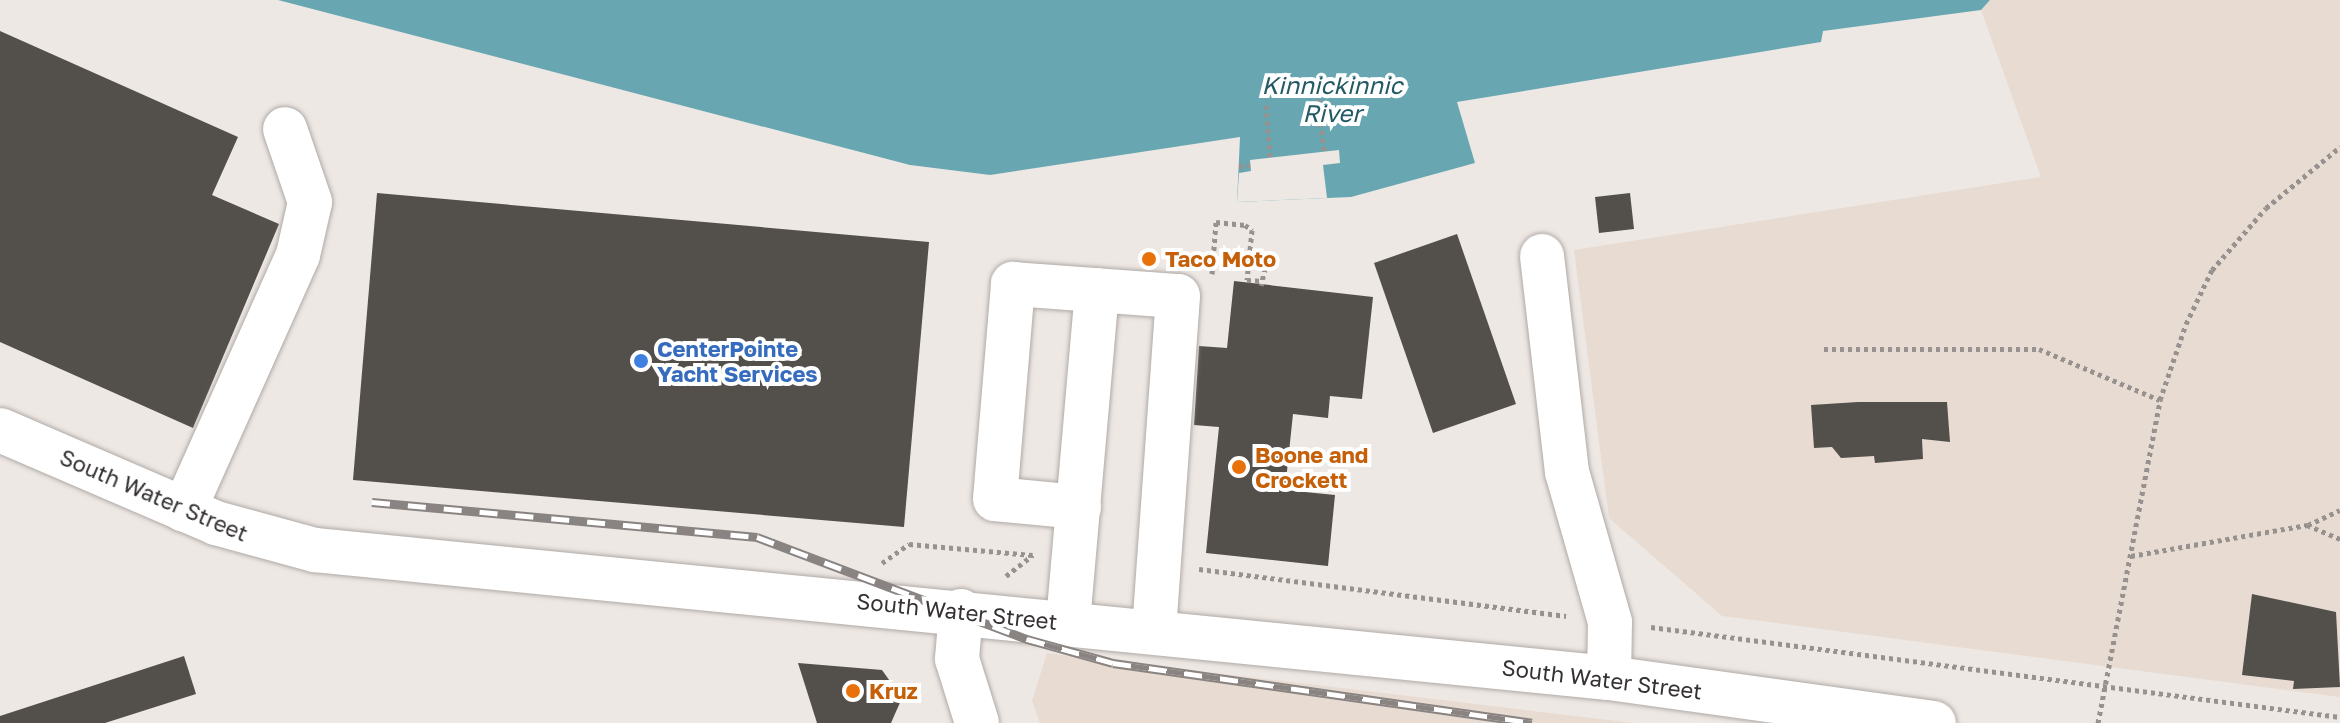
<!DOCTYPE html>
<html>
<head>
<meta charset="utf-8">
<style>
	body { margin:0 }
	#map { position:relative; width:2340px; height:723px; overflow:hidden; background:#eee8e4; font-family:"Golos Text",sans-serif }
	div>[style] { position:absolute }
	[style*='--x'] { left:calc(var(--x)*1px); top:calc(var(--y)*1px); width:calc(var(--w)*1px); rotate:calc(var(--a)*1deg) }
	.built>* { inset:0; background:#e7dbd2 }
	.water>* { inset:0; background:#68a7b2 }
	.pier>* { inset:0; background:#eee8e4 }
	.building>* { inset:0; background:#534f4b }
	.path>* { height:5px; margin-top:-2.5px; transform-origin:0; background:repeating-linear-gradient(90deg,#97928f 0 4px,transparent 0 8px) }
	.roads { filter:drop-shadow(0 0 2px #b0aaa6) drop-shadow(0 0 2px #b0aaa6) }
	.minor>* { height:44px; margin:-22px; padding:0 22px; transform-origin:22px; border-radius:22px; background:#fff }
	.rail>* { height:9px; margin-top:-4.5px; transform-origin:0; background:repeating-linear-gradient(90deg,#fff 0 18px,#898482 0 36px); box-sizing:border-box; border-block:2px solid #898482 }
	.dots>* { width:22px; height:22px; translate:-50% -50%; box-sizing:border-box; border:4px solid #fff; border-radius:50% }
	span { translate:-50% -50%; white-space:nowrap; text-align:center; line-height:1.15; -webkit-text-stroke:8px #fff; paint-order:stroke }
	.food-label { font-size:22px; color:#c56008; font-weight:700 }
	.left { translate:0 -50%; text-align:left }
	.shop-label { font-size:22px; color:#366cbe; font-weight:700 }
	.street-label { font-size:22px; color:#343130 }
	.water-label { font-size:24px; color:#235a63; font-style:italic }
</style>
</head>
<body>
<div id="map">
	<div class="built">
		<div style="clip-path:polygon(1990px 0,2340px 0,2340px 697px,1722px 616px,1609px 518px,1574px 250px,2041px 177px,1981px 10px)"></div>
		<div style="clip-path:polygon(1047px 653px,1634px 723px,1040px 723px,1032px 701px)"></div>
	</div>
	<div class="water">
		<div style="clip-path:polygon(278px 0,1990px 0,1981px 10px,1823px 31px,1821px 42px,1457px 102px,1475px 163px,1351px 197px,1237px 202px,1240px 137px,990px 175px,910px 165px)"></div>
	</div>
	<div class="pier">
		<div style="clip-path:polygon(1339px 150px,1340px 163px,1323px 165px,1327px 198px,1237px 202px,1239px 173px,1251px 171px,1250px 160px)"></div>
	</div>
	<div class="building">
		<div style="clip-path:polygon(0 31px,238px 137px,212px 195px,279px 224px,193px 428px,0 342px)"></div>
		<div style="clip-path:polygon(377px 193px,929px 242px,904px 527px,353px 480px)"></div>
		<div style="clip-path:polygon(1630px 193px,1634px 229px,1599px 233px,1595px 197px)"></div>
		<div style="clip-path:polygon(1457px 234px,1516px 404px,1433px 433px,1374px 263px)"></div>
		<div style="clip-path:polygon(1234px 281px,1373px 297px,1362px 399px,1330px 396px,1328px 418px,1293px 414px,1285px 490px,1335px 495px,1328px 566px,1206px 553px,1219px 427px,1194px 425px,1199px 346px,1227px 348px)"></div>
		<div style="clip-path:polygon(1858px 402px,1947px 402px,1950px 442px,1922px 439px,1923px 459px,1875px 463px,1874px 456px,1841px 458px,1832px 447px,1814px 448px,1811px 405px)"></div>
		<div style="clip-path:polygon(2252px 594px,2336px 612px,2340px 687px,2293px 689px,2294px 681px,2242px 675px)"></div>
		<div style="clip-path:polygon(184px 656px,196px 694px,105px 723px,0 723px,0 716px)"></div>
		<div style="clip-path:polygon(798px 663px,882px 670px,902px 698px,891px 723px,817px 723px)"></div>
	</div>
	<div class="path">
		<div style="--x:1318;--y:99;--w:53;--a:83.5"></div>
		<div style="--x:1266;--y:105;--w:52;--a:85.6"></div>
		<div style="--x:1239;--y:166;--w:11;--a:-5"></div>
		<div style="--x:1250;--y:253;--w:18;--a:22"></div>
		<div style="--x:1267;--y:260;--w:26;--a:103"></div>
		<div style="--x:1212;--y:274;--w:52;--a:-85.6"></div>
		<div style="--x:1216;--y:222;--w:29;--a:6"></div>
		<div style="--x:1245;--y:225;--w:9;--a:36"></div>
		<div style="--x:1252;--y:230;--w:50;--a:95.7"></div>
		<div style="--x:1247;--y:280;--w:16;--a:4"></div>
		<div style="--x:1824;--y:349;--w:215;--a:0"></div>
		<div style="--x:2039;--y:349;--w:131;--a:22.9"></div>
		<div style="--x:2308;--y:525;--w:35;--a:-25"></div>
		<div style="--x:2131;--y:556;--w:179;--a:-10"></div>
		<div style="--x:2307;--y:525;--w:36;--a:23"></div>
		<div style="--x:882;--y:563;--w:33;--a:-35"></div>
		<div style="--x:909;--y:544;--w:124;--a:5.1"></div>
		<div style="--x:1199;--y:569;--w:370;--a:7.3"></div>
		<div style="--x:1006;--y:576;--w:34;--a:-38"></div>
		<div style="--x:1651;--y:627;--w:695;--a:7.44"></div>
		<div style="--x:2098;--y:723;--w:329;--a:-79.1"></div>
		<div style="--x:2160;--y:400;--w:80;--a:-71.1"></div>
		<div style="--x:2186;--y:324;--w:60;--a:-64.3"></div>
		<div style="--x:2212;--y:270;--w:82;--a:-48.9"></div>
		<div style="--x:2266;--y:208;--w:96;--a:-39.5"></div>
	</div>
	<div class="roads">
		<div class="minor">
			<div style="--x:1542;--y:256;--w:217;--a:83.4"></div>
			<div style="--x:1567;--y:472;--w:156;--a:74"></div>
			<div style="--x:1610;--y:622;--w:56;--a:91"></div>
			<div style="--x:0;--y:430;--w:235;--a:23.3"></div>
			<div style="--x:216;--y:523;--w:103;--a:15.3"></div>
			<div style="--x:315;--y:550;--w:1300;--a:5.65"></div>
			<div style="--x:1609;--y:678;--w:328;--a:7.9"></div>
			<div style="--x:1079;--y:507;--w:84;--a:-174.6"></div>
			<div style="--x:995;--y:499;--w:216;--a:-85.2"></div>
			<div style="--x:1013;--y:284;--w:165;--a:4.2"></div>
			<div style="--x:1178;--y:296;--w:336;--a:94.1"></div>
			<div style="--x:184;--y:510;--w:279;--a:-65.9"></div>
			<div style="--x:298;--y:255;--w:54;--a:-77.2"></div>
			<div style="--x:310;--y:202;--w:77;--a:-108.9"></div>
			<div style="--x:961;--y:611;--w:48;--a:94.8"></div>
			<div style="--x:957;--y:659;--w:67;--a:72.6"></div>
			<div style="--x:1068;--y:622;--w:333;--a:-85"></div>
		</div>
	</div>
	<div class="rail">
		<div style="--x:372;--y:502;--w:387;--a:5.2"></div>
		<div style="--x:757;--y:537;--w:289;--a:20.7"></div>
		<div style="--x:1027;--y:639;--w:89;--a:15.6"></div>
		<div style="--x:1113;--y:663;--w:423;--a:8.1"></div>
	</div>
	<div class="dots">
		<div style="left:1149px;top:259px;background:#e8710a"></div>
		<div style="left:641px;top:361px;background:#3f7fe0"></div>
		<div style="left:1239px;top:467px;background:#e8710a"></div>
		<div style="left:853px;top:691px;background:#e8710a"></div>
	</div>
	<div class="food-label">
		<span class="left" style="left:1165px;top:259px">Taco Moto</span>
		<span class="left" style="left:1255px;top:467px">Boone and<br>Crockett</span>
		<span class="left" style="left:869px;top:691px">Kruz</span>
	</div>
	<div class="shop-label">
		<span class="left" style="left:657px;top:361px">CenterPointe<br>Yacht Services</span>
	</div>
	<div class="street-label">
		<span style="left:154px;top:495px;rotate:23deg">South Water Street</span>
		<span style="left:957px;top:611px;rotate:6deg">South Water Street</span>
		<span style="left:1602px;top:679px;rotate:7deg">South Water Street</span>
	</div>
	<div class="water-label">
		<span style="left:1332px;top:99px">Kinnickinnic<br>River</span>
	</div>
</div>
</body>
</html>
